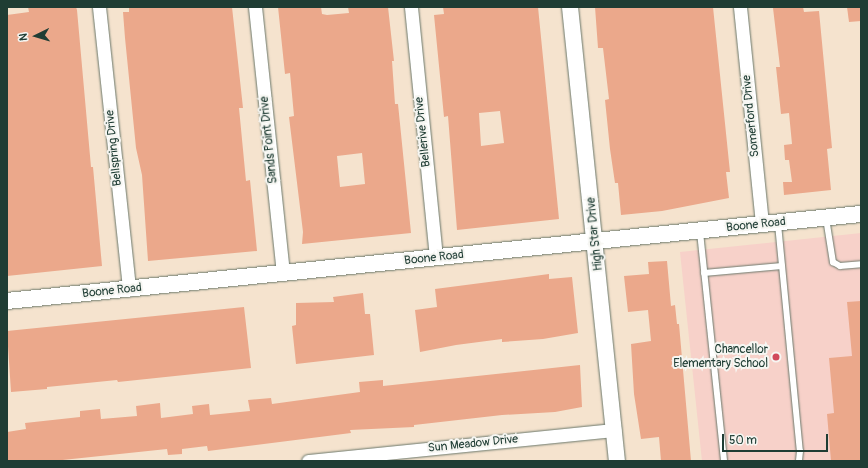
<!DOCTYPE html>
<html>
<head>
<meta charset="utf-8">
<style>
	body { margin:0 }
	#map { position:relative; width:868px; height:468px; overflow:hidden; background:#f5e3ce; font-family:Pangolin,sans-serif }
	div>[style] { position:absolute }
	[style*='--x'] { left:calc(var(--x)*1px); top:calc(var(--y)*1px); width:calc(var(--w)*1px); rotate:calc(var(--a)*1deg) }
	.built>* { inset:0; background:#f7d1c9 }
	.building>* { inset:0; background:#eba88b }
	.roads { filter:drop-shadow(0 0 1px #6a776a) drop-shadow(0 0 1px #6a776a) }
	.service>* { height:6px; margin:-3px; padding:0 3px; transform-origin:3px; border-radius:3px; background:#fff }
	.minor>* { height:13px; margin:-6.5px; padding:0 6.5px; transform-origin:6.5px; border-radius:6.5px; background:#fff }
	.tertiary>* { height:16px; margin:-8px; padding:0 8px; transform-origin:8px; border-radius:8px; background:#fff }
	.dots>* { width:11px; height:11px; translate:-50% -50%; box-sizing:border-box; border:2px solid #f6f6f2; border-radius:50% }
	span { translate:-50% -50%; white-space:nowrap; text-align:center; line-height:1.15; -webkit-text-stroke:4px #f6f6f2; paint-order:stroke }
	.street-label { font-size:12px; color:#1f3d34 }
	.poi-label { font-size:12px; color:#1f3d34 }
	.right { translate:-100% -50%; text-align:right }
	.frame { position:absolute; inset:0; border:8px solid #1f3d34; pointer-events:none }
	.north { position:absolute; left:16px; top:16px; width:40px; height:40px; -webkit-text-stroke:3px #f6f6f2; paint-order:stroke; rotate:265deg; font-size:11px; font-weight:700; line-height:16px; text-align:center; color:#1f3d34 }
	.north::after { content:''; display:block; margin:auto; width:14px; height:18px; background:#1f3d34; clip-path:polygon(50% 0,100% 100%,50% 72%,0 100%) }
	.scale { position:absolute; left:722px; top:434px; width:106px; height:18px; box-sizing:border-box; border:2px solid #1f3d34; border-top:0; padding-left:5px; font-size:12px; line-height:14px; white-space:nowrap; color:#1f3d34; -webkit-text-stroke:3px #f6f6f2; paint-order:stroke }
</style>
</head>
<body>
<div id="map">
	<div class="built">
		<div style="clip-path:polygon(861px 233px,861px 461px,702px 461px,680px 252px)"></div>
	</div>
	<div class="building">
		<div style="clip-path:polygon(28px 7px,76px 7px,77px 10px,91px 167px,93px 167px,102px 266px,7px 276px,7px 15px,29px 12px)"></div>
		<div style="clip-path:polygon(129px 7px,232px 7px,243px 108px,239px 108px,246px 181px,250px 180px,257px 251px,148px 261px,142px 175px,136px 148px,125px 38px,123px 12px,129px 12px)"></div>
		<div style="clip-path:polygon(evenodd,278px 7px,321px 7px,322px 14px,327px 15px,349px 13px,348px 7px,388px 7px,394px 61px,392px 61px,395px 104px,398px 104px,411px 233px,302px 244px,303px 232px,289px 117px,294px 116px,290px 73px,285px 74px,278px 7px,362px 153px,365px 184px,340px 187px,337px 156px,362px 153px)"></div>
		<div style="clip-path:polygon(evenodd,443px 7px,538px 7px,559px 219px,457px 230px,448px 116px,444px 117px,434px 15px,444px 14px,443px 7px,500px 111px,504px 143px,481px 146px,479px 113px,500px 111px)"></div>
		<div style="clip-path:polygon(595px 7px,713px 7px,730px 172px,726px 172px,729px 198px,662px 211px,621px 215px,618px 183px,615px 183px,610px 149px,605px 100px,609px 99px,603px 48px,598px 48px)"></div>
		<div style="clip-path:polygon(803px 7px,804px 12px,819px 11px,832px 148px,827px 149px,831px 190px,784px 195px,783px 182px,792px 182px,789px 160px,785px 160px,784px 145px,792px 144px,789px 113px,781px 114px,776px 67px,780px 67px,773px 8px)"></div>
		<div style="clip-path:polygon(847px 7px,861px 7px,861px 21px,849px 22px)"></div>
		<div style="clip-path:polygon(667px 261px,671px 306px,675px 305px,677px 324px,679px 324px,691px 461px,661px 461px,659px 437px,641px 439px,634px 394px,631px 344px,651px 341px,648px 310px,628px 312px,624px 276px,649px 274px,648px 262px)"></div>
		<div style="clip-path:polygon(549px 274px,549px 279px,572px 277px,578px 333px,543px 339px,502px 342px,502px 339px,456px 345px,420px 352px,415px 310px,437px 307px,435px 289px)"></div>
		<div style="clip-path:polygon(363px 293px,365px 314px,370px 314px,374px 355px,296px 364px,292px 326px,296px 325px,296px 303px,334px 302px,333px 297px)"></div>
		<div style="clip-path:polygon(861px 301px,861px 461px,831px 461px,827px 414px,834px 413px,829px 358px,852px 356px,847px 302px)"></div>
		<div style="clip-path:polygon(244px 307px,251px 368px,118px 382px,117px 380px,47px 387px,47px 389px,11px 392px,7px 331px)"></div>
		<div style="clip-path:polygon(580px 365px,582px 407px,555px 412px,502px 415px,414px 425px,414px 427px,350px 430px,351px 433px,208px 451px,207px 446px,182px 449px,182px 454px,168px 455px,167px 449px,53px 461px,7px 461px,7px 432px,26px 429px,25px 423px,80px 417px,80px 411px,100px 409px,101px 419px,137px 416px,136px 406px,160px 403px,161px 418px,193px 414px,192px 406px,209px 404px,210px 415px,250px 411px,248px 400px,271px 398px,272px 404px,360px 392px,359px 382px,383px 380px,383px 386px)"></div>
	</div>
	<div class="roads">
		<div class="service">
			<div style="--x:826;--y:218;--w:45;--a:81"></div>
			<div style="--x:833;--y:262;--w:8;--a:30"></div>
			<div style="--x:840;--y:266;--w:21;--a:-5"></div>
			<div style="--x:778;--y:224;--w:228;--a:84.5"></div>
			<div style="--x:800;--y:451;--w:10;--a:96"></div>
			<div style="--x:700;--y:232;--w:230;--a:84"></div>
			<div style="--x:704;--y:273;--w:78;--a:-5.1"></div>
		</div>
		<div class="minor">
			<div style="--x:99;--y:7;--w:284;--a:83.9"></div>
			<div style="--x:255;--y:7;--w:268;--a:84"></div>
			<div style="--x:411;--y:7;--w:252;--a:84.3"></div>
			<div style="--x:740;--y:7;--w:218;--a:84.2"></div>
			<div style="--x:308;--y:461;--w:308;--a:-5.8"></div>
		</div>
		<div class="tertiary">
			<div style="--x:570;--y:7;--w:456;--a:84.1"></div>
			<div style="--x:7;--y:301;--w:858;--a:-5.82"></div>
		</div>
	</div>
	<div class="dots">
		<div style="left:776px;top:357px;background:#d1495b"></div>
	</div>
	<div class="street-label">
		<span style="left:751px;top:116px;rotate:-96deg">Somerford Drive</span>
		<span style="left:423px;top:132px;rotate:-96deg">Bellerive Drive</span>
		<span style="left:269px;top:140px;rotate:-96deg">Sands Point Drive</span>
		<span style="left:114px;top:148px;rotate:-96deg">Bellspring Drive</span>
		<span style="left:756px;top:225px;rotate:-6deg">Boone Road</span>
		<span style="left:595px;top:234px;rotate:-96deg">High Star Drive</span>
		<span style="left:434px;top:258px;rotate:-6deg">Boone Road</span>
		<span style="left:112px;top:291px;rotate:-6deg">Boone Road</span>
		<span style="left:473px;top:444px;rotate:-6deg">Sun Meadow Drive</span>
	</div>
	<div class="poi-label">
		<span class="right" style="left:768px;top:357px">Chancellor<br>Elementary School</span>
	</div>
	<div class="frame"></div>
	<div class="north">N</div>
	<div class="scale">50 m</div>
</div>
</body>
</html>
